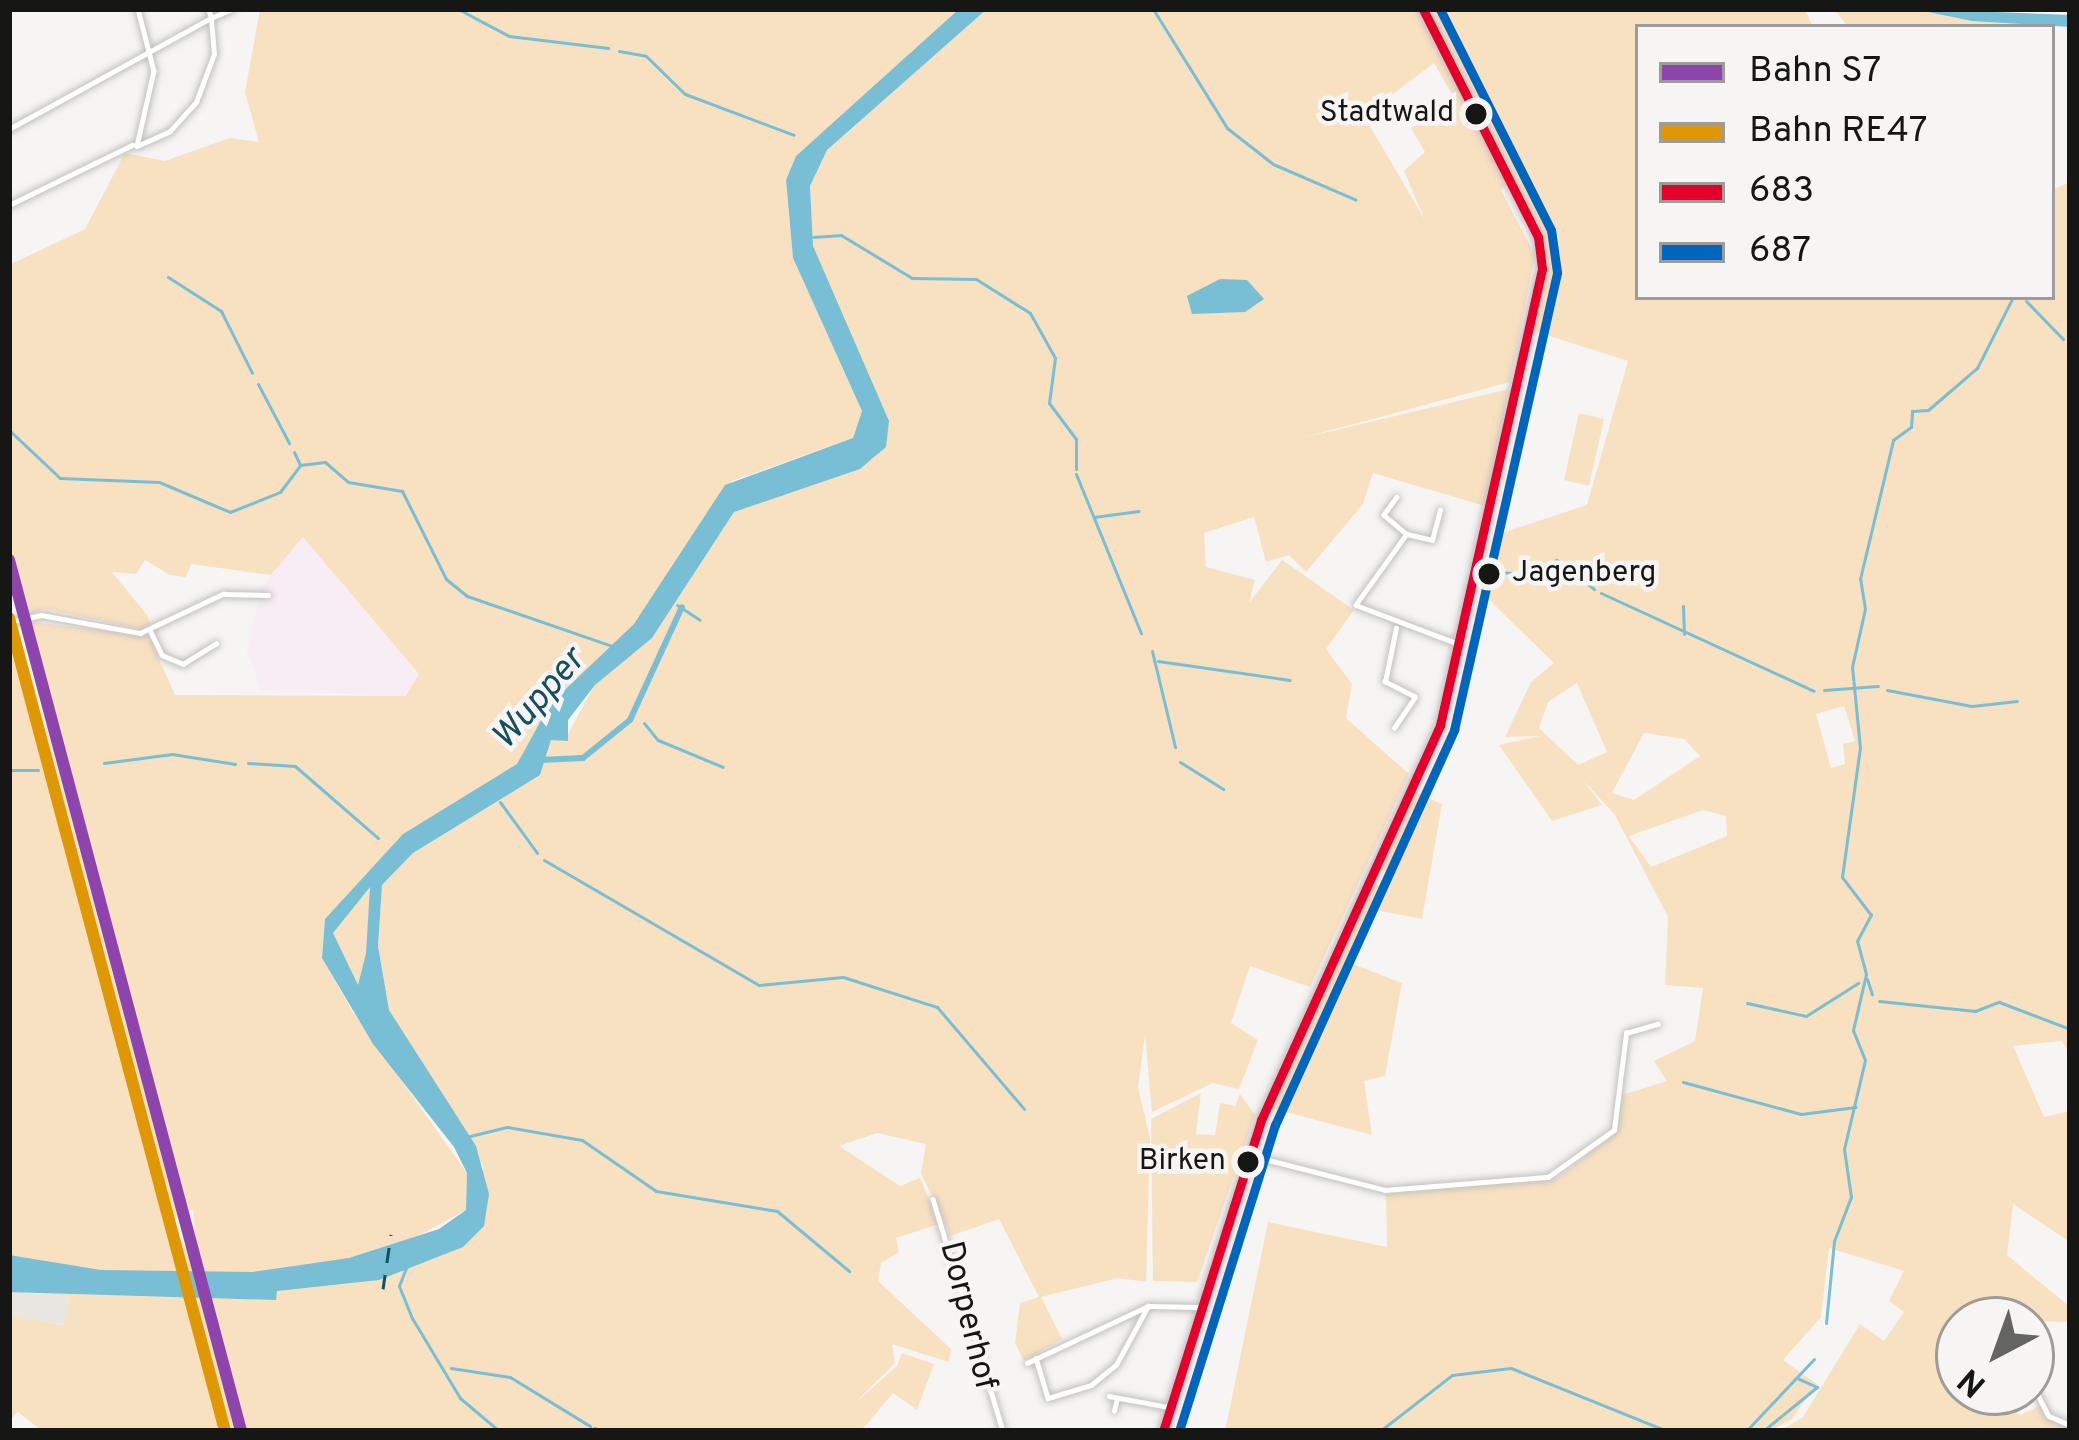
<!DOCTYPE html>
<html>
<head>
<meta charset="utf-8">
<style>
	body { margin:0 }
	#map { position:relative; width:2079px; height:1440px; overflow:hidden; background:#f6f5f4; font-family:Overpass,sans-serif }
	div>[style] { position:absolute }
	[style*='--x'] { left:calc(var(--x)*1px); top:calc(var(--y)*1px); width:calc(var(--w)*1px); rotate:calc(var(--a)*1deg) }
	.built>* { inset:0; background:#e9e5e0 }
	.education>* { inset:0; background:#f8ecf5 }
	.green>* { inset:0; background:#f8e1c1 }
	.water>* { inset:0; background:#78bed4 }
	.stream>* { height:3px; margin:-1.5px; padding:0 1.5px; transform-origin:1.5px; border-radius:1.5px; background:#78bed4 }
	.canal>* { height:6px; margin:-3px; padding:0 3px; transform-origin:3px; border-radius:3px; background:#78bed4 }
	.ferry>* { height:3px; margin-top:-1.5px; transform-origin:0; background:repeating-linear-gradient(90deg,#154e5f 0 15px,transparent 0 27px) }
	.roads { filter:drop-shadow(0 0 3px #c0bfbe) drop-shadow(0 0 3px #c0bfbe) }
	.street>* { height:4.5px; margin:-2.25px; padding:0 2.25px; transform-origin:2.25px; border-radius:2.25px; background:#fefefd }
	.secondary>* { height:8px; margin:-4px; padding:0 4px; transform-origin:4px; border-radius:4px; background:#fefefd }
	.bus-1>* { height:9px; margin:-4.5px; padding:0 4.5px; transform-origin:4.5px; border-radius:4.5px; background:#e4002b }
	.bus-2>* { height:9px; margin:-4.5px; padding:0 4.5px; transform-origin:4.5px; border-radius:4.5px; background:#0065bd }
	.rail-1>* { height:12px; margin:-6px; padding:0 6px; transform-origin:6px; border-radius:6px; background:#8e44ad }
	.rail-2>* { height:12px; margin:-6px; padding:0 6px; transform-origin:6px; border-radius:6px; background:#e09802 }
	.dots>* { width:33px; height:33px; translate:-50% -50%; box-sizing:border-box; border:6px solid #f7f5f3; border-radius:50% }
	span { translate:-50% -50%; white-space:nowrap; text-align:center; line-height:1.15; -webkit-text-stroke:9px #f7f5f3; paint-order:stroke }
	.bus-label { font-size:30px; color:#161615 }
	.right { translate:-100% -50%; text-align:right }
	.left { translate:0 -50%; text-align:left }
	.street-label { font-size:33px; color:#161615 }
	.water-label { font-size:36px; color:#154e5f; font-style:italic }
	.frame { position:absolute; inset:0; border:12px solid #161615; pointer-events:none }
	.legend { position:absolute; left:1635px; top:24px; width:420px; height:276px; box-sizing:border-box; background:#f7f5f3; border:3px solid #9d9c9a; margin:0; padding:15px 21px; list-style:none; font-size:36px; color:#161615 }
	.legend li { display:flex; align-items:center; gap:24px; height:60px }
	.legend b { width:60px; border:3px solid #9d9c9a }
	.north { position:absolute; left:1935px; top:1296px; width:120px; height:120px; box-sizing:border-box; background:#f7f5f3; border:3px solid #9d9c9a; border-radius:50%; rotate:221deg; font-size:33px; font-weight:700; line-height:48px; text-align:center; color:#161615 }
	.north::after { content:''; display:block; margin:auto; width:42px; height:54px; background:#646463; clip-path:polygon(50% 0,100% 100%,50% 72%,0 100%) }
</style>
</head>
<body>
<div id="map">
	<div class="built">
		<div style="clip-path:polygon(53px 722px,150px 1073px,148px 1073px,83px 872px,45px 725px)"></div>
		<div style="clip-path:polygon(9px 1290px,70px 1297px,65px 1325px,9px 1315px)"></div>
	</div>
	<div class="education">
		<div style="clip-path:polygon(303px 537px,419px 674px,407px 696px,262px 691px,247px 652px,261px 588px)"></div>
	</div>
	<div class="green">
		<div style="clip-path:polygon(evenodd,260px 9px,959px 9px,796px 156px,786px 180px,793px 258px,862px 411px,853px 438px,732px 481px,635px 624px,550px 704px,517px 764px,403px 834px,325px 919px,322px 957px,352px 1011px,467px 1173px,466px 1210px,414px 1238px,463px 1247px,484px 1167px,389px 1010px,378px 946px,382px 885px,413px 853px,540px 775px,551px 740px,568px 734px,595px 684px,652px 638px,734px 512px,875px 458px,879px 402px,830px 298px,813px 246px,810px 186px,827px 150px,987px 9px,1805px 9px,1813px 27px,1638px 27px,1638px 297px,2052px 297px,2052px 190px,2070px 182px,2070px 1055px,2062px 1041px,2013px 1046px,2044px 1117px,2070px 1111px,2070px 1242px,2013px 1204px,2007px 1255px,2070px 1307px,2070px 1322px,1959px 1320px,1959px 1392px,2009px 1392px,2002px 1402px,2020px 1415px,2040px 1406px,2070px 1431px,1780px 1431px,1803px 1417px,1860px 1324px,1884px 1341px,1904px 1312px,1889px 1301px,1904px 1271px,1829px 1248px,1821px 1317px,1783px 1360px,1817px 1384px,1792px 1419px,1770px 1431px,1225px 1431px,1268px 1222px,1387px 1247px,1386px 1194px,1558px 1178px,1617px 1132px,1622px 1095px,1667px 1081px,1654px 1061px,1695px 1041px,1703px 988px,1665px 985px,1668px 917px,1615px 815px,1583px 780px,1602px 805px,1552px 821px,1499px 745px,1540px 736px,1505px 737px,1531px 682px,1554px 663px,1482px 593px,1496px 535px,1587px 505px,1628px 361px,1534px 331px,1545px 255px,1512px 182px,1501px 190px,1535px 255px,1510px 382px,1302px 438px,1509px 389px,1485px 506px,1373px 473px,1363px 504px,1306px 572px,1289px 555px,1266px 562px,1254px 517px,1204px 533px,1206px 567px,1255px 580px,1249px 603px,1282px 560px,1354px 610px,1326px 649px,1352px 684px,1346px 718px,1409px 774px,1310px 987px,1250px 966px,1231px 1023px,1258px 1040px,1239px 1089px,1213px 1083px,1152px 1112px,1145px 1035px,1138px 1087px,1150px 1138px,1146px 1282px,1118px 1278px,1041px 1297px,1062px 1339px,1024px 1361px,1015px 1343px,1020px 1303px,1039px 1297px,999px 1219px,951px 1236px,921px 1173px,926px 1144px,877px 1133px,839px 1146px,900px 1186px,920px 1178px,939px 1224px,896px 1238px,899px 1252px,881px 1263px,878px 1281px,951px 1349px,949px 1362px,892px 1344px,895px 1363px,855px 1403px,897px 1366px,902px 1353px,934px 1364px,917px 1410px,893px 1393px,861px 1431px,42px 1431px,18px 1412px,9px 1421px,9px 1315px,64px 1325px,70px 1297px,9px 1290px,9px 626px,17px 624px,178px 1213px,174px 1227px,189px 1254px,196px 1253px,193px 1210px,185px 1211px,98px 895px,32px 622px,149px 636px,175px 695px,406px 696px,419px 674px,303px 537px,271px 575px,191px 564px,186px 577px,170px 575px,145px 560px,136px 574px,112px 572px,147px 615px,151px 627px,141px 629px,45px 609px,26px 615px,9px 557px,9px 265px,85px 229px,125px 153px,165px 161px,230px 138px,259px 142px,245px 92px,260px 9px,1434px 63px,1457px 103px,1411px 128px,1425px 152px,1404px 171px,1425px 220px,1364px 116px,1434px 63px,260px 9px,1577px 683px,1607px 752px,1578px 765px,1539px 728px,1548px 702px,1577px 683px,260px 9px,1844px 706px,1855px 741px,1843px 744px,1845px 764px,1831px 768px,1816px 714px,1844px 706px,260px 9px,1644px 733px,1684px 739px,1700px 756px,1634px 800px,1612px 793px,1644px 733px,260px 9px,1703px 810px,1726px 816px,1727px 836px,1651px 867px,1629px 836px,1703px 810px)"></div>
		<div style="clip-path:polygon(1834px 9px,1914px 9px,2041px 27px,1848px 27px)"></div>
		<div style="clip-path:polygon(1579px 413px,1604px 419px,1589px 486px,1564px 480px)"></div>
		<div style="clip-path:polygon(1414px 791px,1442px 804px,1422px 919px,1371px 909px,1350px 963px,1402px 983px,1385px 1076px,1364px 1081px,1372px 1135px,1271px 1108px,1372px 884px,1384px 887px,1389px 872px,1378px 869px)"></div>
		<div style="clip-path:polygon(373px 887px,366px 953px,358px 986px,332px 933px,360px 889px)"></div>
		<div style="clip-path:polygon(1201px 1093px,1196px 1134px,1215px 1135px,1220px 1103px,1235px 1106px,1240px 1094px,1255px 1115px,1197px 1282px,1153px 1281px,1151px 1119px)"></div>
	</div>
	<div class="water">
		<div style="clip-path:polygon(evenodd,959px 9px,987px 9px,827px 150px,810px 186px,813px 246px,889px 421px,886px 447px,860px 469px,734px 512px,652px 638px,595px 685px,568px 720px,568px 741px,551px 740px,540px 775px,413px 853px,382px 885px,378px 946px,389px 1010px,476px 1146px,489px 1194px,484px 1226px,463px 1247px,379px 1280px,277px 1291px,276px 1300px,9px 1292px,9px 1255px,101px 1270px,253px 1272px,349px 1258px,439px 1229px,466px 1210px,467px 1173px,454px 1147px,373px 1044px,322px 958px,325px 919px,403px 834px,517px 764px,550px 704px,634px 624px,725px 485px,853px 438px,862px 411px,793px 258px,786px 180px,796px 156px,959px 9px,370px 887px,366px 953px,358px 985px,333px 933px,370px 887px)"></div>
		<div style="clip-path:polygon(1914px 9px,2070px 15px,2070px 27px,1972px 21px)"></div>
		<div style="clip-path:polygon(1220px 279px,1247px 280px,1264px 299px,1245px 312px,1192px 314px,1187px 296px)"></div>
	</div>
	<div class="stream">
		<div style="--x:458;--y:9;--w:58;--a:27.9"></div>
		<div style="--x:509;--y:36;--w:100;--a:6.9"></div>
		<div style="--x:1153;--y:9;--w:140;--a:58.1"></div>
		<div style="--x:1227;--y:128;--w:58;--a:38"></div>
		<div style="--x:1273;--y:164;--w:90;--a:23.4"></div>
		<div style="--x:619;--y:51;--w:27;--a:10"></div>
		<div style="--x:646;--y:56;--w:54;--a:44.3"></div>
		<div style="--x:685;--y:94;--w:116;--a:20.6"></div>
		<div style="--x:813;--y:237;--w:28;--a:-4"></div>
		<div style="--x:841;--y:235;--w:83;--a:31.2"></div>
		<div style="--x:912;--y:278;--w:64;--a:0.9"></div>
		<div style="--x:976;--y:279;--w:64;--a:32.2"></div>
		<div style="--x:1030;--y:313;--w:51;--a:60.9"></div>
		<div style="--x:1055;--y:358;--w:45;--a:97.6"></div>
		<div style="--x:1049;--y:403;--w:45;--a:53.1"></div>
		<div style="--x:1076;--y:439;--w:30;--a:90"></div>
		<div style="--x:168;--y:277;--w:63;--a:32.7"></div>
		<div style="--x:221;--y:311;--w:69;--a:63.4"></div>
		<div style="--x:2026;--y:301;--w:53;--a:45.8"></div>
		<div style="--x:2069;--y:347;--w:1;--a:45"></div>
		<div style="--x:258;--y:384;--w:67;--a:62.3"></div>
		<div style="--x:9;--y:430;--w:70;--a:43.3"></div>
		<div style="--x:60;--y:478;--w:99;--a:2.3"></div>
		<div style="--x:159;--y:482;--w:77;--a:22.9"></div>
		<div style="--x:230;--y:512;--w:54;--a:-21.8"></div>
		<div style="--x:280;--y:492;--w:34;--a:-53"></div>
		<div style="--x:300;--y:465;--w:25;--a:-7"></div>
		<div style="--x:325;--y:462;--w:30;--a:41"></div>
		<div style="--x:348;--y:482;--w:55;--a:9.5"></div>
		<div style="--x:402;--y:491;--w:98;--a:63.4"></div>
		<div style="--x:446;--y:579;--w:27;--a:39"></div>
		<div style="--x:467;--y:596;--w:153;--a:19"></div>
		<div style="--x:294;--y:452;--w:14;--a:65"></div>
		<div style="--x:1076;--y:474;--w:172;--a:67.8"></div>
		<div style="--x:1094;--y:517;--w:45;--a:-7.6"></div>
		<div style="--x:1494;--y:572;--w:37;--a:3"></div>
		<div style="--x:1531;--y:574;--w:29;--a:-29"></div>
		<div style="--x:1556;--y:560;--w:48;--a:37.3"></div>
		<div style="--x:1601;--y:593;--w:234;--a:24.7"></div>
		<div style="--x:677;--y:605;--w:27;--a:33"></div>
		<div style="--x:1683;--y:606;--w:28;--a:88"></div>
		<div style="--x:1152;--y:651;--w:99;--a:76.5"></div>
		<div style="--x:1158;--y:661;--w:133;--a:8.2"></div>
		<div style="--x:1824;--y:690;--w:54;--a:-4.2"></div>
		<div style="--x:1887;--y:690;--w:86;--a:10.7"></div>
		<div style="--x:1972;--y:706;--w:45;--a:-6.3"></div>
		<div style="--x:644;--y:723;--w:22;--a:51"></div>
		<div style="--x:658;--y:740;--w:70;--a:22.6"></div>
		<div style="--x:1180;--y:762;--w:51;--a:32.1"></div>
		<div style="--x:104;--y:763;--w:69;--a:-7.5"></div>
		<div style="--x:172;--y:754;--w:64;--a:9"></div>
		<div style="--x:248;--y:763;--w:47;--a:3.7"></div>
		<div style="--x:295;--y:766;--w:110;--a:40.9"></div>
		<div style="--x:9;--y:770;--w:29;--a:0"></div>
		<div style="--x:500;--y:802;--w:63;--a:54"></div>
		<div style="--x:544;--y:860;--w:249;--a:30.2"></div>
		<div style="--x:759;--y:985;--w:84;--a:-5.4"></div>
		<div style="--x:843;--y:977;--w:99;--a:17.7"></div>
		<div style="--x:937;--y:1007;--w:134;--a:49.5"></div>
		<div style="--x:1867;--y:979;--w:16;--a:72"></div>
		<div style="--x:1879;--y:1001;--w:97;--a:5.9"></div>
		<div style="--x:1975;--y:1011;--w:26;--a:-21"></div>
		<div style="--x:1999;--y:1002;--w:76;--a:20.8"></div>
		<div style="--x:1747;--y:1003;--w:60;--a:12.4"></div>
		<div style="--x:1806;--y:1016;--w:62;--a:-32.4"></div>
		<div style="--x:1683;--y:1082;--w:122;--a:15.2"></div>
		<div style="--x:1801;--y:1114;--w:55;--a:-7.3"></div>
		<div style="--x:466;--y:1137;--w:42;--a:-13.7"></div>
		<div style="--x:507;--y:1127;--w:76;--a:9.8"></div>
		<div style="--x:582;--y:1140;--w:90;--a:34.6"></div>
		<div style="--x:656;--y:1191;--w:123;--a:9.4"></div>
		<div style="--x:777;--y:1211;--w:94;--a:39.8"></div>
		<div style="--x:407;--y:1265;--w:22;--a:111"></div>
		<div style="--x:399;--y:1286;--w:35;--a:68"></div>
		<div style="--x:412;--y:1318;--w:93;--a:59"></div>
		<div style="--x:460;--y:1398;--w:51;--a:40.2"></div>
		<div style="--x:1826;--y:1323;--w:82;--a:-84.4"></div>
		<div style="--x:1834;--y:1241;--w:47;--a:-68.9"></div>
		<div style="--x:1851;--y:1197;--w:49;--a:-98.3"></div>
		<div style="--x:1844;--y:1149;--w:91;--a:-76.7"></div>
		<div style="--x:1865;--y:1060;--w:32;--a:-112"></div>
		<div style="--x:1853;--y:1030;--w:57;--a:-76.9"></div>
		<div style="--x:1866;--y:974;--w:34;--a:-105"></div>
		<div style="--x:1857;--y:941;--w:30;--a:-62"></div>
		<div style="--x:1871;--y:915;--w:48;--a:-127.3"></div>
		<div style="--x:1842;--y:877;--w:130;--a:-82.1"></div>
		<div style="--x:1860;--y:748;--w:81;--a:-95.6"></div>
		<div style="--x:1852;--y:667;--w:59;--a:-77.4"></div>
		<div style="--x:1865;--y:609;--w:30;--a:-99"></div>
		<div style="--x:1860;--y:579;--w:143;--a:-76.6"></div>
		<div style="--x:1893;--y:440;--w:22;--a:-36"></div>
		<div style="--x:1911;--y:427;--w:16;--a:-86"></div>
		<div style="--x:1912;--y:411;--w:16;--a:-4"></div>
		<div style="--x:1928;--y:410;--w:65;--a:-40.6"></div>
		<div style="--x:1977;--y:368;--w:80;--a:-63.1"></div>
		<div style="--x:451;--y:1368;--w:60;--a:8.7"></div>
		<div style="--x:510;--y:1377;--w:94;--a:31.5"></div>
		<div style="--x:594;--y:1428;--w:10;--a:17"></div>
		<div style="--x:1380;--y:1431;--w:91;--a:-37.9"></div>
		<div style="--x:1452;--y:1375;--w:59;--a:-6.8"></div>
		<div style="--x:1511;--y:1368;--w:168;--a:22"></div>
		<div style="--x:1746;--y:1431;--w:99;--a:-46.6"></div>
		<div style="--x:1763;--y:1431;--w:70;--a:-39.2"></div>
		<div style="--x:1817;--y:1387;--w:20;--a:-156"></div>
	</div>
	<div class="canal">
		<div style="--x:541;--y:760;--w:42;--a:-2.7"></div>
		<div style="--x:583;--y:758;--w:60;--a:-39"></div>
		<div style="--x:630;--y:720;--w:124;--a:-65.3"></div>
	</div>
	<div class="ferry">
		<div style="--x:383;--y:1289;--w:55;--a:-81.6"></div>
	</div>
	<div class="roads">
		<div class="street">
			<div style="--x:138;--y:9;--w:64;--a:75.5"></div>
			<div style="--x:154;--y:71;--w:77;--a:102.8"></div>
			<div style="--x:137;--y:146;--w:36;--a:-24"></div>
			<div style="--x:170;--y:131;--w:39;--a:-48"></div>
			<div style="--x:196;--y:102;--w:51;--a:-69.4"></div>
			<div style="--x:214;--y:54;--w:36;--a:-95"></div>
			<div style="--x:211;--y:18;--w:23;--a:-23"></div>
			<div style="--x:9;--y:129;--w:230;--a:-28.8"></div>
			<div style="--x:211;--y:18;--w:9;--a:-108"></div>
			<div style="--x:9;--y:205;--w:137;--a:-26"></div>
			<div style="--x:1397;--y:497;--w:22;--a:126"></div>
			<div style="--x:1384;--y:515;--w:30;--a:40"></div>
			<div style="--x:1407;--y:534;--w:87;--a:125.7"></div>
			<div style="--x:1356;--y:605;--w:107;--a:20.8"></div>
			<div style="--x:1407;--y:534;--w:26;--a:13"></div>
			<div style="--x:1432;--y:540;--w:31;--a:-75"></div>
			<div style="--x:9;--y:622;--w:33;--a:-12"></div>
			<div style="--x:41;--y:615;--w:101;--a:10.3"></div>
			<div style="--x:140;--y:633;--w:92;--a:-25.2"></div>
			<div style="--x:223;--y:594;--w:45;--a:1.3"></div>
			<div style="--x:151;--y:632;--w:25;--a:64"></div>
			<div style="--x:162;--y:655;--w:23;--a:23"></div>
			<div style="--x:183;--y:664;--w:39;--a:-32"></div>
			<div style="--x:1394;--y:728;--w:37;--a:-56"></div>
			<div style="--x:1415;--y:697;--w:34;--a:-153"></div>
			<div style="--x:1385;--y:682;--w:55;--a:-78.5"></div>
			<div style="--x:1253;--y:1156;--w:136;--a:14.4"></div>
			<div style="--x:1385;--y:1190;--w:164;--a:-4.6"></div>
			<div style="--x:1548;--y:1177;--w:81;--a:-35.5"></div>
			<div style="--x:1614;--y:1130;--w:98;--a:-82.9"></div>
			<div style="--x:1626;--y:1033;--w:33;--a:-16"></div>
			<div style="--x:933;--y:1199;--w:242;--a:73.2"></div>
			<div style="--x:1036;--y:1358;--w:42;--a:73.3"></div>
			<div style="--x:1048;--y:1398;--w:45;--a:-16.8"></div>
			<div style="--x:1091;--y:1385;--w:32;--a:-39"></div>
			<div style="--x:1116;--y:1365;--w:67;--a:-61.5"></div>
			<div style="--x:1027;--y:1363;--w:134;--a:-25.2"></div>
			<div style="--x:1148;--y:1306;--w:50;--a:1.1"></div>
			<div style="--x:2031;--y:1381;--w:39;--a:63"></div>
			<div style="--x:2049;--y:1416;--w:23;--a:23"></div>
			<div style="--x:1109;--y:1396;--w:61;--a:10.4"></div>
			<div style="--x:1114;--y:1411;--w:13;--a:-77"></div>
		</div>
		<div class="secondary">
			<div style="--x:1163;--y:1431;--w:326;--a:-72.5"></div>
			<div style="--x:1261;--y:1120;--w:434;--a:-65.6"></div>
			<div style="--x:1440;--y:725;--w:467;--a:-77.4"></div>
			<div style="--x:1542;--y:269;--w:32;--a:-97"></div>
			<div style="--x:1538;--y:237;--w:255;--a:-116.8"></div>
		</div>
	</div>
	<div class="bus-1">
		<div style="--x:1163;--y:1431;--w:326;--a:-72.5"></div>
		<div style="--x:1261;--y:1120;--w:434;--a:-65.6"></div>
		<div style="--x:1440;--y:725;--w:467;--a:-77.4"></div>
		<div style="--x:1542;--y:269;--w:32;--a:-97"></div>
		<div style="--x:1538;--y:237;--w:255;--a:-116.8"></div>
	</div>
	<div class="bus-2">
		<div style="--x:1179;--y:1431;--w:321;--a:-72.6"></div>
		<div style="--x:1275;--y:1125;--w:434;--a:-65.6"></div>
		<div style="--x:1454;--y:730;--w:469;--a:-77.3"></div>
		<div style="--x:1557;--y:272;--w:42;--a:-98.1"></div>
		<div style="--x:1551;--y:230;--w:247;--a:-116.7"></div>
	</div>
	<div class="rail-1">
		<div style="--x:9;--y:560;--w:901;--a:75.08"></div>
	</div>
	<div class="rail-2">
		<div style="--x:9;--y:618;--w:841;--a:75.12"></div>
	</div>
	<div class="dots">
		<div style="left:1476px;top:114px;background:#161615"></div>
		<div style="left:1489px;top:574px;background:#161615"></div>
		<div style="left:1248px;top:1162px;background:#161615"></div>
	</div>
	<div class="bus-label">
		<span class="right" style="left:1454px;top:114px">Stadtwald</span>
		<span class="left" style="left:1512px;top:574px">Jagenberg</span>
		<span class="right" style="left:1226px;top:1162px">Birken</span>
	</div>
	<div class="street-label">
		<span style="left:966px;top:1316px;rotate:76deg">Dorperhof</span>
	</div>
	<div class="water-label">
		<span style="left:540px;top:700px;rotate:-49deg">Wupper</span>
	</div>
	<div class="frame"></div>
	<ul class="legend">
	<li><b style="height:15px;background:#8e44ad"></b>Bahn S7</li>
	<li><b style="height:15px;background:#e09802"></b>Bahn RE47</li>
	<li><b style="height:15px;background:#e4002b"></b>683</li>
	<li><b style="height:15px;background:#0065bd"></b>687</li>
	</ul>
	<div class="north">N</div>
</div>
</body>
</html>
